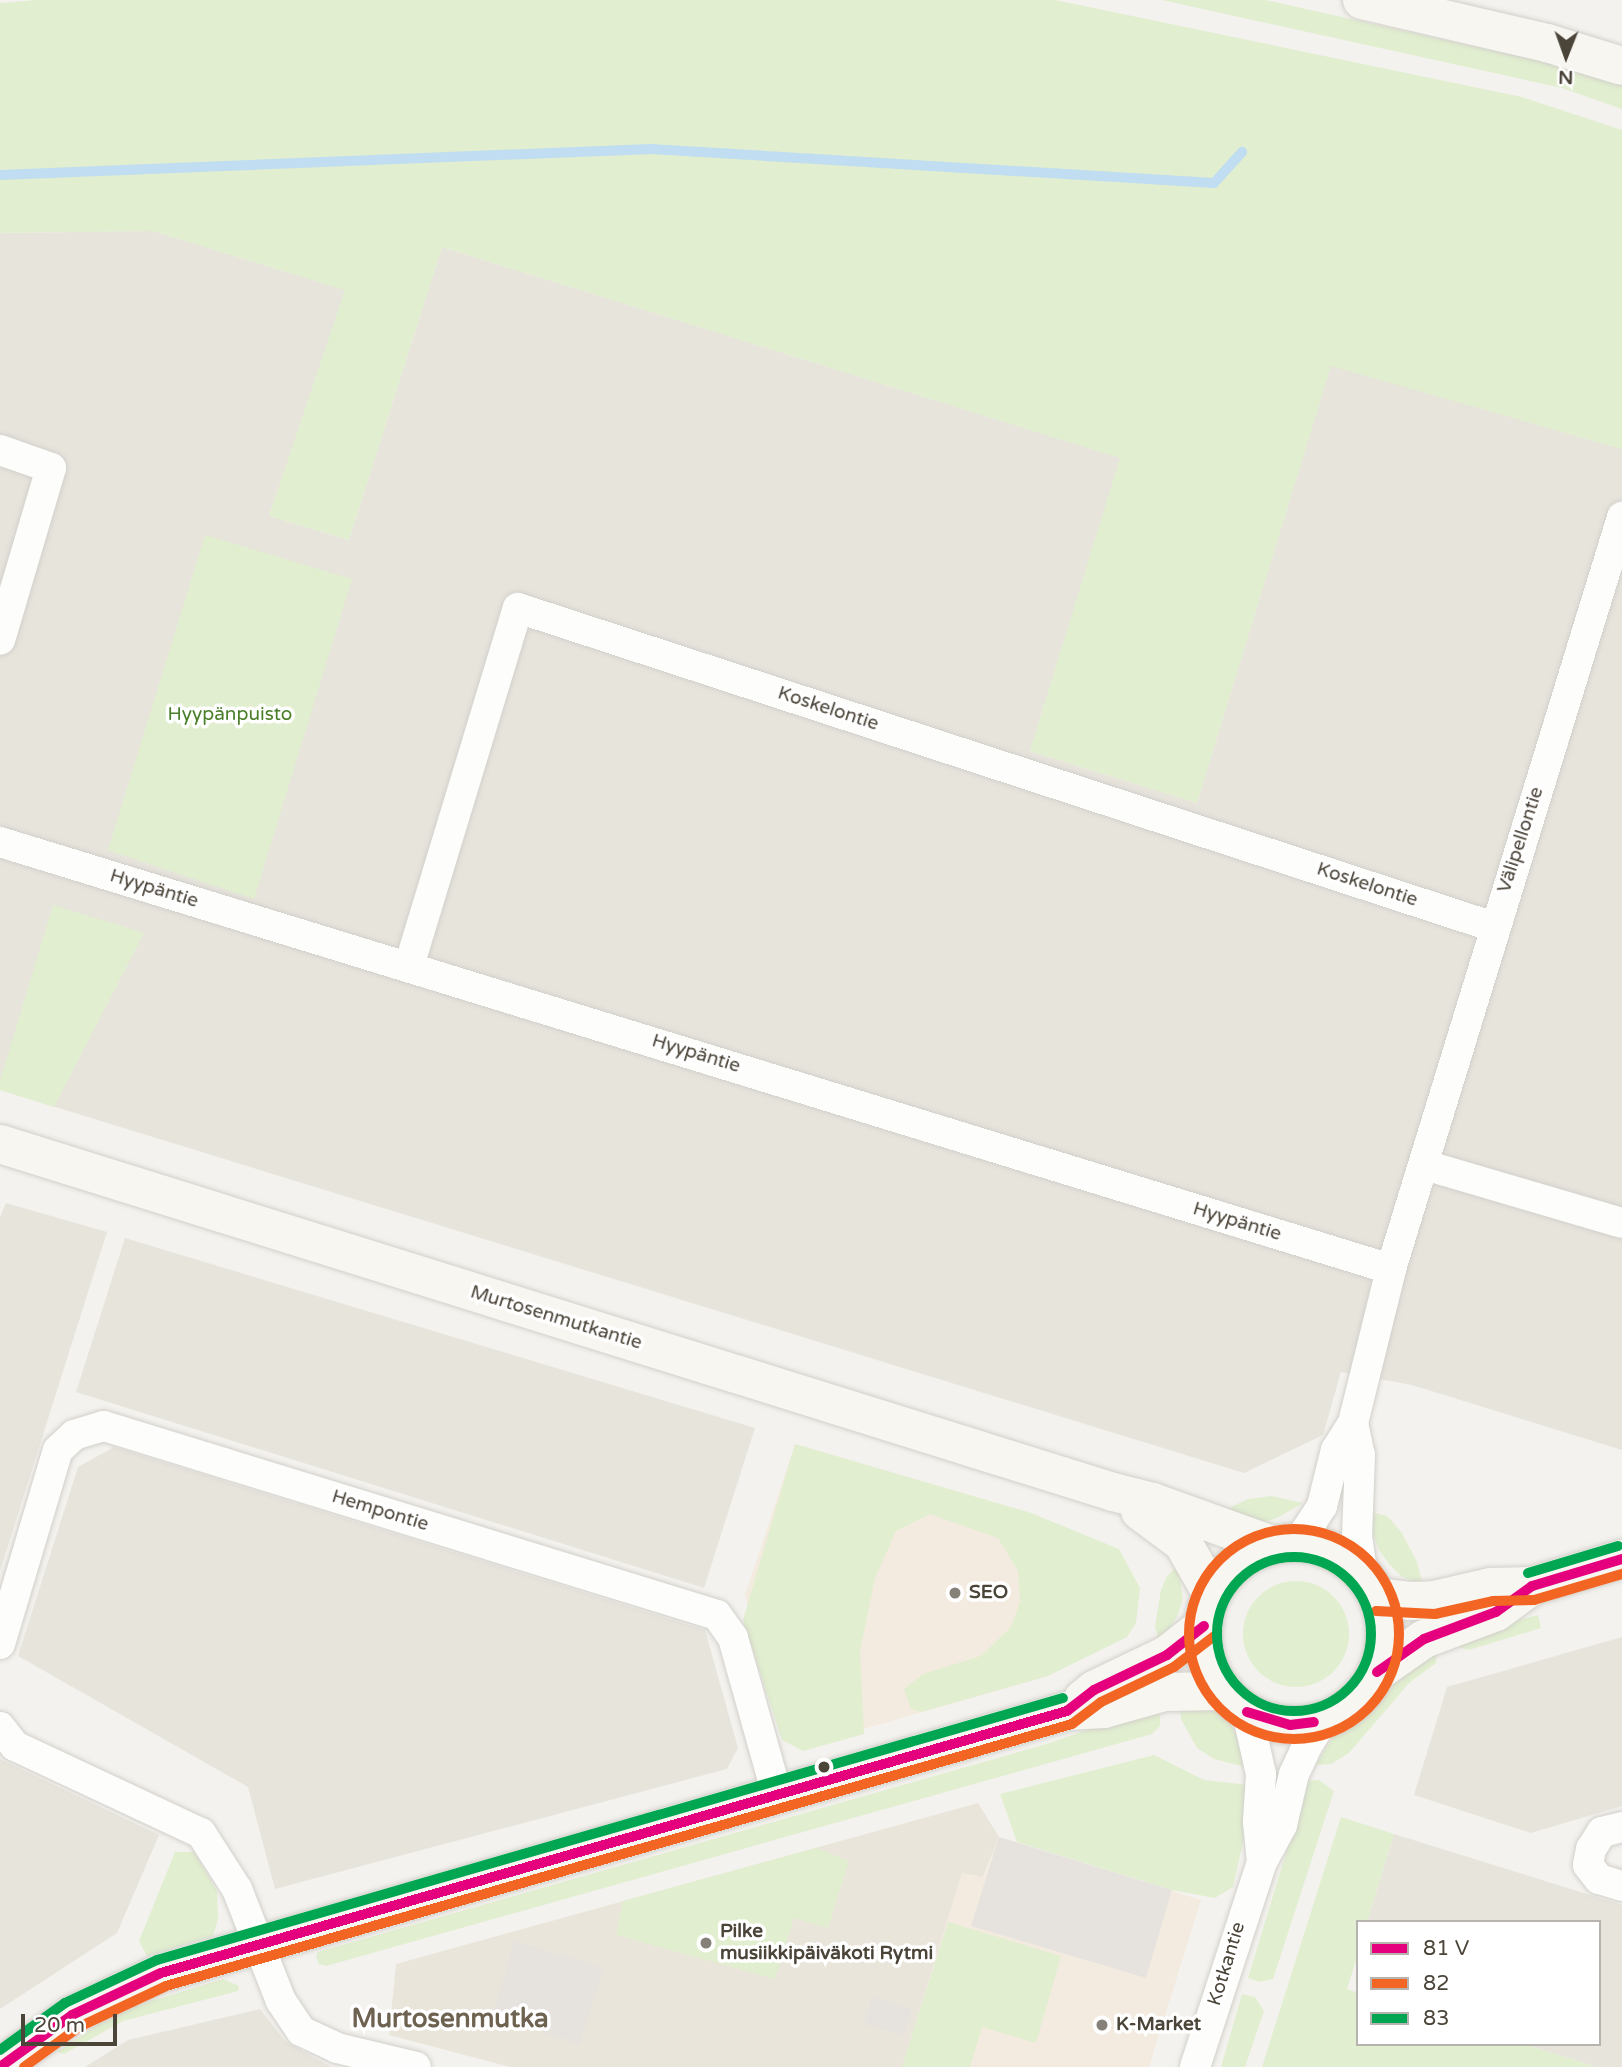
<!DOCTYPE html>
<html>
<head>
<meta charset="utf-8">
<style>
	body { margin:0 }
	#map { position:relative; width:1622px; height:2067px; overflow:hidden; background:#f4f2ee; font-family:"Varela Round",sans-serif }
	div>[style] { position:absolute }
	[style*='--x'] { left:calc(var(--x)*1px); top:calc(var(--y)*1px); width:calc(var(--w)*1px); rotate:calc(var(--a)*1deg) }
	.residential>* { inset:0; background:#e7e4dc }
	.commercial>* { inset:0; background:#f3ebdf }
	.education>* { inset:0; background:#eae5da }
	.green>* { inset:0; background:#e1eecf }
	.round { border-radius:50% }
	.parking>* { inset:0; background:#e6e3df }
	.stream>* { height:10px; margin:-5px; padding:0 5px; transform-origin:5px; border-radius:5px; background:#c0ddf1 }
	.roads { filter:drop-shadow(0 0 2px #d2d0cb) drop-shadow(0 0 2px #d2d0cb) }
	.street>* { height:30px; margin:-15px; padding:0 15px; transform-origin:15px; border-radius:15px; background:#fdfdfc }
	.secondary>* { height:38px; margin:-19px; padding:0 19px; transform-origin:19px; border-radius:19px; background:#f7f6f1 }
	.secondary>.ring { margin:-19px; padding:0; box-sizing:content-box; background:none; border:38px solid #f7f6f1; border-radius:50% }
	.bus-1>* { height:10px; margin:-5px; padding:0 5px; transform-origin:5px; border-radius:5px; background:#e5007d }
	.bus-2>* { height:10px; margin:-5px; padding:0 5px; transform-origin:5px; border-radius:5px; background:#f26522 }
	.bus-2>.ring { margin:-5px; padding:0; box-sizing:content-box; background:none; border:10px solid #f26522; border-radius:50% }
	.bus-3>* { height:10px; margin:-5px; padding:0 5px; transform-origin:5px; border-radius:5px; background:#00a651 }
	.bus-3>.ring { margin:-5px; padding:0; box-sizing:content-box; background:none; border:10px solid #00a651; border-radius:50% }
	.dots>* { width:19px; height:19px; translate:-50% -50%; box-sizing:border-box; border:4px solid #fff; border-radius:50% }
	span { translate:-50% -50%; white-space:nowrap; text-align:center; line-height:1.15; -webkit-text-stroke:7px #fff; paint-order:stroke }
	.street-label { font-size:19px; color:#4b4439 }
	.park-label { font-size:19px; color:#4a7f2a }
	.poi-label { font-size:19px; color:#4b4439; font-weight:700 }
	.left { translate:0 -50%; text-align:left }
	.district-label { font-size:26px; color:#6e6250; font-weight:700 }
	.legend { position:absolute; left:1356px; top:1920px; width:245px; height:126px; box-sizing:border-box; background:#fff; border:2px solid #b7b4b0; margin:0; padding:9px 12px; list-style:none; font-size:21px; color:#4b4439 }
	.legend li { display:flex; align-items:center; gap:14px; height:35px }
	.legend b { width:35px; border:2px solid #b7b4b0 }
	.north { position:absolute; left:1531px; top:21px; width:70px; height:70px; -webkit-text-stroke:5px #fff; paint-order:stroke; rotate:181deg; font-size:19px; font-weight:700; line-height:28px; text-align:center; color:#4b4439 }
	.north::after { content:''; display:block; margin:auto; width:24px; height:32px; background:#4b4439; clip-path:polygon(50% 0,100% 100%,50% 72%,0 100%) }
	.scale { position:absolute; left:21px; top:2014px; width:96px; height:32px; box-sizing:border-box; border:4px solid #4b4439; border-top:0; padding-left:9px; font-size:21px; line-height:24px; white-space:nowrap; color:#4b4439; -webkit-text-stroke:5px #fff; paint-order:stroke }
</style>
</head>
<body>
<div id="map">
	<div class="residential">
		<div style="clip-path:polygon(153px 231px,346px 290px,269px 516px,349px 540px,442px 247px,1121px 458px,1030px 751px,1197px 803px,1331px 365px,1622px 449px,1622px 1450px,1412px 1385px,1341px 1372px,1323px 1435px,1244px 1473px,0 1090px,0 233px)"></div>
		<div style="clip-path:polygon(6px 1203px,107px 1232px,0 1571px,0 1217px)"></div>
		<div style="clip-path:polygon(125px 1238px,755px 1428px,704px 1588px,76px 1392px)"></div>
		<div style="clip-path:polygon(114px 1447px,705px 1630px,738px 1748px,727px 1769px,275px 1889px,248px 1787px,18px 1656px,78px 1467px)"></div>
		<div style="clip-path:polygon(1622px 1637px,1622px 1806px,1531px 1833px,1414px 1795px,1447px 1687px)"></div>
		<div style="clip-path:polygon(0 1759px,159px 1835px,117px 1933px,0 2009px)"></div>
		<div style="clip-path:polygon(1394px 1834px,1622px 1905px,1622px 2067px,1597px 2067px,1523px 2044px,1599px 2044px,1599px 1922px,1367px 1922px)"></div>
		<div style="clip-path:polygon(260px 2009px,285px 2041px,331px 2067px,85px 2067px,128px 2040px)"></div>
	</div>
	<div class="commercial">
		<div style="clip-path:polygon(795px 1444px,1031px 1513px,1069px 1533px,1048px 1676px,808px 1745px,783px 1732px,745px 1595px)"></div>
		<div style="clip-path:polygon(999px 1837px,1201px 1900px,1149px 2067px,902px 2067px,962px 1873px,984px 1877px)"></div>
	</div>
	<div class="education">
		<div style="clip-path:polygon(978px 1803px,999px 1837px,983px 1877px,962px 1873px,902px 2067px,510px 2067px,389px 2035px,396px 1964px)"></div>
	</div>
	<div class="green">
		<div style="clip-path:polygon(38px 0,1055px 0,1522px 97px,1622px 130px,1622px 449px,1331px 366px,1197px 803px,1030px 751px,1120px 458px,442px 247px,349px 540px,269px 516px,345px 290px,153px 231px,0 233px,0 3px)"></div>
		<div style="clip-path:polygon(1162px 0,1265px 0,1576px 69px,1622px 84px,1622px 109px,1562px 88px)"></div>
		<div style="clip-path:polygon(205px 535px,352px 579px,254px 899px,108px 850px)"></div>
		<div style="clip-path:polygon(53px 905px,144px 933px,54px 1107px,0 1090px,0 1081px)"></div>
		<div style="clip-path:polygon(795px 1444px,1031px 1513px,1119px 1549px,1140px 1588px,1136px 1623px,1127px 1637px,1048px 1676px,921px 1712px,911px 1709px,904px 1689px,923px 1674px,981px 1656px,1011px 1627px,1020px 1602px,1018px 1571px,998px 1538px,930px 1514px,896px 1531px,875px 1578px,860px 1651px,864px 1734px,803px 1751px,782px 1740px,743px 1620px)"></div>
		<div style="clip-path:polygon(1272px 1496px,1303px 1503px,1279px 1517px,1262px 1523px,1227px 1509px,1248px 1499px)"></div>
		<div style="clip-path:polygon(1371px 1512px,1387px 1516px,1402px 1533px,1417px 1562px,1423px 1586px,1401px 1576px,1390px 1565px,1379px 1550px,1371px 1527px)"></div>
		<div style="clip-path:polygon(1178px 1565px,1183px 1599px,1177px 1617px,1160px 1642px,1155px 1627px,1161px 1590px,1167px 1576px)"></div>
		<div class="round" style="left:1243px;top:1581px;width:106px;height:106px"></div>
		<div style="clip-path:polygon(1538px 1615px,1541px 1628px,1469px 1650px,1458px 1647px,1483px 1629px)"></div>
		<div style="clip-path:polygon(1437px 1650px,1436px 1663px,1409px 1683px,1349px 1753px,1331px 1764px,1315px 1765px,1333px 1738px,1360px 1719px,1418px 1659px)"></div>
		<div style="clip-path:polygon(1180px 1702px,1208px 1707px,1229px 1721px,1240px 1741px,1246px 1767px,1214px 1759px,1197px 1748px,1181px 1719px)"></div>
		<div style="clip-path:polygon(1160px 1704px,1160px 1726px,1152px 1734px,326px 1966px,319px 1964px,316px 1957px,318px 1952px,1050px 1743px)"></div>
		<div style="clip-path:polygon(1154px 1755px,1204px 1780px,1248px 1785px,1248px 1820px,1233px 1887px,1215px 1898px,1172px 1890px,1017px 1842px,1000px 1794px)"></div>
		<div style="clip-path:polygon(1319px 1780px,1334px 1791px,1273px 1979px,1260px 1982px,1248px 1978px,1308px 1781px)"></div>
		<div style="clip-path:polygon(1341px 1817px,1394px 1834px,1367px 1922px,1358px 1922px,1358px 1954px,1347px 1989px,1358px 1993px,1358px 2044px,1523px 2044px,1597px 2067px,1262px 2067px)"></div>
		<div style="clip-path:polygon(816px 1848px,849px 1861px,828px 1928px,794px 1918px,775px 1979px,616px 1935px,623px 1901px)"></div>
		<div style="clip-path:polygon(175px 1852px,194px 1852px,217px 1891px,218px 1919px,213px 1936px,147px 1956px,139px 1941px)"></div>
		<div style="clip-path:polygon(948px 1922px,1061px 1956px,1036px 2043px,982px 2027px,970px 2067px,902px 2067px)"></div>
		<div style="clip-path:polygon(223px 1979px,239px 1986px,238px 1991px,123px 2021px,64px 2054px,57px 2052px,116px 2012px)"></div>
		<div style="clip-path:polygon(1242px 1994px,1255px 1997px,1264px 2011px,1245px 2067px,1221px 2067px)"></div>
	</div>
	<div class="parking">
		<div style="clip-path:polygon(999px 1837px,1172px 1890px,1146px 1978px,971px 1926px)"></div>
		<div style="clip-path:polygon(515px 1941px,604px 1968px,580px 2044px,492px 2016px)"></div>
		<div style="clip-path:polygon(873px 1996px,912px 2009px,903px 2036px,864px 2024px)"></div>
	</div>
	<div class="stream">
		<div style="--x:0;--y:175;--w:652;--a:-2.29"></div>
		<div style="--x:651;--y:149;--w:564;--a:3.46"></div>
		<div style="--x:1214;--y:183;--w:42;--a:-47.9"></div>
	</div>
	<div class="roads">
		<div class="street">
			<div style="--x:0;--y:450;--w:54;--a:19.4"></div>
			<div style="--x:51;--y:468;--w:179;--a:106.5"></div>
			<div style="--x:0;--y:842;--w:1455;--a:17.07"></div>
			<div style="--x:409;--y:966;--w:374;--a:-73.1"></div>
			<div style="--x:518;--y:608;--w:1027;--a:18.1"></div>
			<div style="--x:1425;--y:1165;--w:205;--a:16.4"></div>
			<div style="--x:1353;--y:1423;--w:33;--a:78"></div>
			<div style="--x:1360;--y:1455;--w:81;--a:92.1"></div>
			<div style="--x:1357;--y:1536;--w:37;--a:82"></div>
			<div style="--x:1298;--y:1543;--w:44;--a:-57"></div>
			<div style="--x:1322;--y:1506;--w:58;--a:-76"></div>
			<div style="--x:1336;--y:1450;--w:32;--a:-58"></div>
			<div style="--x:1353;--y:1423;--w:159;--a:-76.1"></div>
			<div style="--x:1391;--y:1269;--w:787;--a:-72.92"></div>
			<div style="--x:0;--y:1644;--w:202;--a:-73.4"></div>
			<div style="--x:58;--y:1450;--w:22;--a:-43"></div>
			<div style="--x:74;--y:1435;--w:31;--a:-17"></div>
			<div style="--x:104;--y:1426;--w:641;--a:17.14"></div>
			<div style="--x:717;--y:1615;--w:28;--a:55"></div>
			<div style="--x:733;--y:1638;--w:163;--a:74.3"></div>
			<div style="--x:1247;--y:1712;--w:64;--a:77.3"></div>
			<div style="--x:1261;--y:1774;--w:48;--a:93.6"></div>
			<div style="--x:1258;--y:1822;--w:40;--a:84.3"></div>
			<div style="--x:0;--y:1727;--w:24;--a:52"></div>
			<div style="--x:15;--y:1746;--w:205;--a:25.1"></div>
			<div style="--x:201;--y:1833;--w:67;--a:57.3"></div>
			<div style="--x:237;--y:1889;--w:120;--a:68.6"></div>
			<div style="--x:281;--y:2001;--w:36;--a:56"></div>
			<div style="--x:301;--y:2031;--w:40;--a:25"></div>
			<div style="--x:337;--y:2048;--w:81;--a:13.5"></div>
			<div style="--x:1622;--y:1827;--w:21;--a:166"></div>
			<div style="--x:1602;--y:1832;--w:20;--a:123"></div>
			<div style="--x:1591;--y:1849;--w:16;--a:101"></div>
			<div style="--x:1588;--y:1865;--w:18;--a:52"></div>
			<div style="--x:1599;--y:1879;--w:24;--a:17"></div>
			<div style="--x:1195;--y:2067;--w:216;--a:-71.9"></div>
			<div style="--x:1262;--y:1862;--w:42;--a:-61.6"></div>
			<div style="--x:1282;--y:1825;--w:52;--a:-76.8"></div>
			<div style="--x:1294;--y:1774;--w:31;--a:-65"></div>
			<div style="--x:1307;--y:1746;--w:32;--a:-58"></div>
		</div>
		<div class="secondary">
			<div style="--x:1362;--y:0;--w:190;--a:13.1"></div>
			<div style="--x:1547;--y:43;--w:78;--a:17"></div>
			<div style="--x:0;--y:1144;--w:1166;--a:17.36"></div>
			<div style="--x:1113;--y:1492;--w:41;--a:14"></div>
			<div style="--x:1153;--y:1502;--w:127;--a:19.9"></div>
			<div style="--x:1140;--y:1511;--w:54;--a:36.7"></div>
			<div style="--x:1183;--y:1543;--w:59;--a:60.4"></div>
			<div class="ring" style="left:1203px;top:1543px;width:144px;height:144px"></div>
			<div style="--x:1378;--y:1597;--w:32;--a:7"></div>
			<div style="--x:1410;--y:1601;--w:24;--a:-2"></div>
			<div style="--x:1434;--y:1600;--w:58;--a:-12.8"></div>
			<div style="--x:1491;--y:1587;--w:41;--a:-1.4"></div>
			<div style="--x:1532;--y:1586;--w:94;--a:-16.7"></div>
			<div style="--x:1377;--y:1672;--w:57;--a:-35.1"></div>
			<div style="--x:1424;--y:1639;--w:77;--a:-20.6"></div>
			<div style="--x:1496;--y:1612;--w:42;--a:-36.3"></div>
			<div style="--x:1083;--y:1699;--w:14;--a:-39"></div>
			<div style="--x:1094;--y:1690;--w:81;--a:-25.6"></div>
			<div style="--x:1167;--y:1655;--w:47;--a:-38.1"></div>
			<div style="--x:0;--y:2067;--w:89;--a:-35.8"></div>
			<div style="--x:72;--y:2015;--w:98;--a:-25.3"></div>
			<div style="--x:161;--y:1973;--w:943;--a:-16.13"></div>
			<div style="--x:1067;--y:1711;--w:37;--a:-3"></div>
			<div style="--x:1104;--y:1709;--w:63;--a:-15.6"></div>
			<div style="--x:1165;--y:1692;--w:59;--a:-1"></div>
		</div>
	</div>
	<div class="bus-1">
		<div style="--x:1377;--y:1672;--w:57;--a:-35.1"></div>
		<div style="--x:1424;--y:1639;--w:77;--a:-20.6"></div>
		<div style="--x:1496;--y:1612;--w:44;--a:-35.8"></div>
		<div style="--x:1532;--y:1586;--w:94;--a:-16.7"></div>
		<div style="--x:1247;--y:1712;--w:45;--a:16.8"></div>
		<div style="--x:1290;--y:1725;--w:24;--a:-7"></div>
		<div style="--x:0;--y:2067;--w:89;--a:-35.8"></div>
		<div style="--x:72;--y:2015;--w:98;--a:-25.3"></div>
		<div style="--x:161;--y:1973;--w:943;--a:-16.13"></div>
		<div style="--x:1067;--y:1711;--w:34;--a:-38"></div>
		<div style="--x:1094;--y:1690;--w:81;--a:-25.6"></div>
		<div style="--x:1167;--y:1655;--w:47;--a:-38.1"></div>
	</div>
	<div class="bus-2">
		<div class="ring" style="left:1189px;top:1529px;width:200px;height:200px"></div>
		<div style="--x:1376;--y:1611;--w:59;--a:2.9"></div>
		<div style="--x:1435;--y:1614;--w:59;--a:-12.6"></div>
		<div style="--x:1493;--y:1601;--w:41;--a:-1.4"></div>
		<div style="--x:1534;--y:1600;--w:92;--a:-16.5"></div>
		<div style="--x:24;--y:2067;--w:68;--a:-36"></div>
		<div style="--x:79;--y:2027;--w:96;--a:-25.2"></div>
		<div style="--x:166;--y:1986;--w:943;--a:-16.13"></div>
		<div style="--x:1072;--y:1724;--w:36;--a:-37"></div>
		<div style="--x:1101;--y:1702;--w:81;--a:-25.6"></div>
		<div style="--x:1174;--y:1667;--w:49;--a:-37.6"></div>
	</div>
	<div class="bus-3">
		<div class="ring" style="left:1217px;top:1557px;width:144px;height:144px"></div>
		<div style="--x:1528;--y:1573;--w:94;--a:-16.7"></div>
		<div style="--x:0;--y:2050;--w:80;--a:-35.9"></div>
		<div style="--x:65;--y:2003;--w:102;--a:-25.1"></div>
		<div style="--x:157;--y:1960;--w:943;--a:-16.13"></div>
	</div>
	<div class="dots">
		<div style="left:955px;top:1593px;background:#868178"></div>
		<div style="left:824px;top:1767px;background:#4b4439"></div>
		<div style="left:706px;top:1943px;background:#868178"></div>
		<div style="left:1102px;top:2025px;background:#868178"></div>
	</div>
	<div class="street-label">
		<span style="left:828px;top:709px;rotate:18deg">Koskelontie</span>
		<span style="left:1521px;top:840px;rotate:-72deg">Välipellontie</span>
		<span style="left:1367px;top:885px;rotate:18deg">Koskelontie</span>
		<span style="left:154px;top:889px;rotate:17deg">Hyypäntie</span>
		<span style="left:696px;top:1054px;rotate:17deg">Hyypäntie</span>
		<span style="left:1237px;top:1222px;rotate:17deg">Hyypäntie</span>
		<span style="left:556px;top:1318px;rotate:17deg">Murtosenmutkantie</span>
		<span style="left:380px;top:1511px;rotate:17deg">Hempontie</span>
		<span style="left:1227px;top:1964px;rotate:-73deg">Kotkantie</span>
	</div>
	<div class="park-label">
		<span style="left:230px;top:715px">Hyypänpuisto</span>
	</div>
	<div class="poi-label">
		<span class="left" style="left:969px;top:1593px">SEO</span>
		<span class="left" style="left:720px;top:1943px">Pilke<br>musiikkipäiväkoti Rytmi</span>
		<span class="left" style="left:1116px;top:2025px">K-Market</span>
	</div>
	<div class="district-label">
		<span style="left:450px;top:2019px">Murtosenmutka</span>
	</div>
	<ul class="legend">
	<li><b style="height:9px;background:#e5007d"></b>81 V</li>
	<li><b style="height:9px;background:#f26522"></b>82</li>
	<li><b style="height:9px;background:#00a651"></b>83</li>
	</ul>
	<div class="north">N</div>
	<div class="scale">20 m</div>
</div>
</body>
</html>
